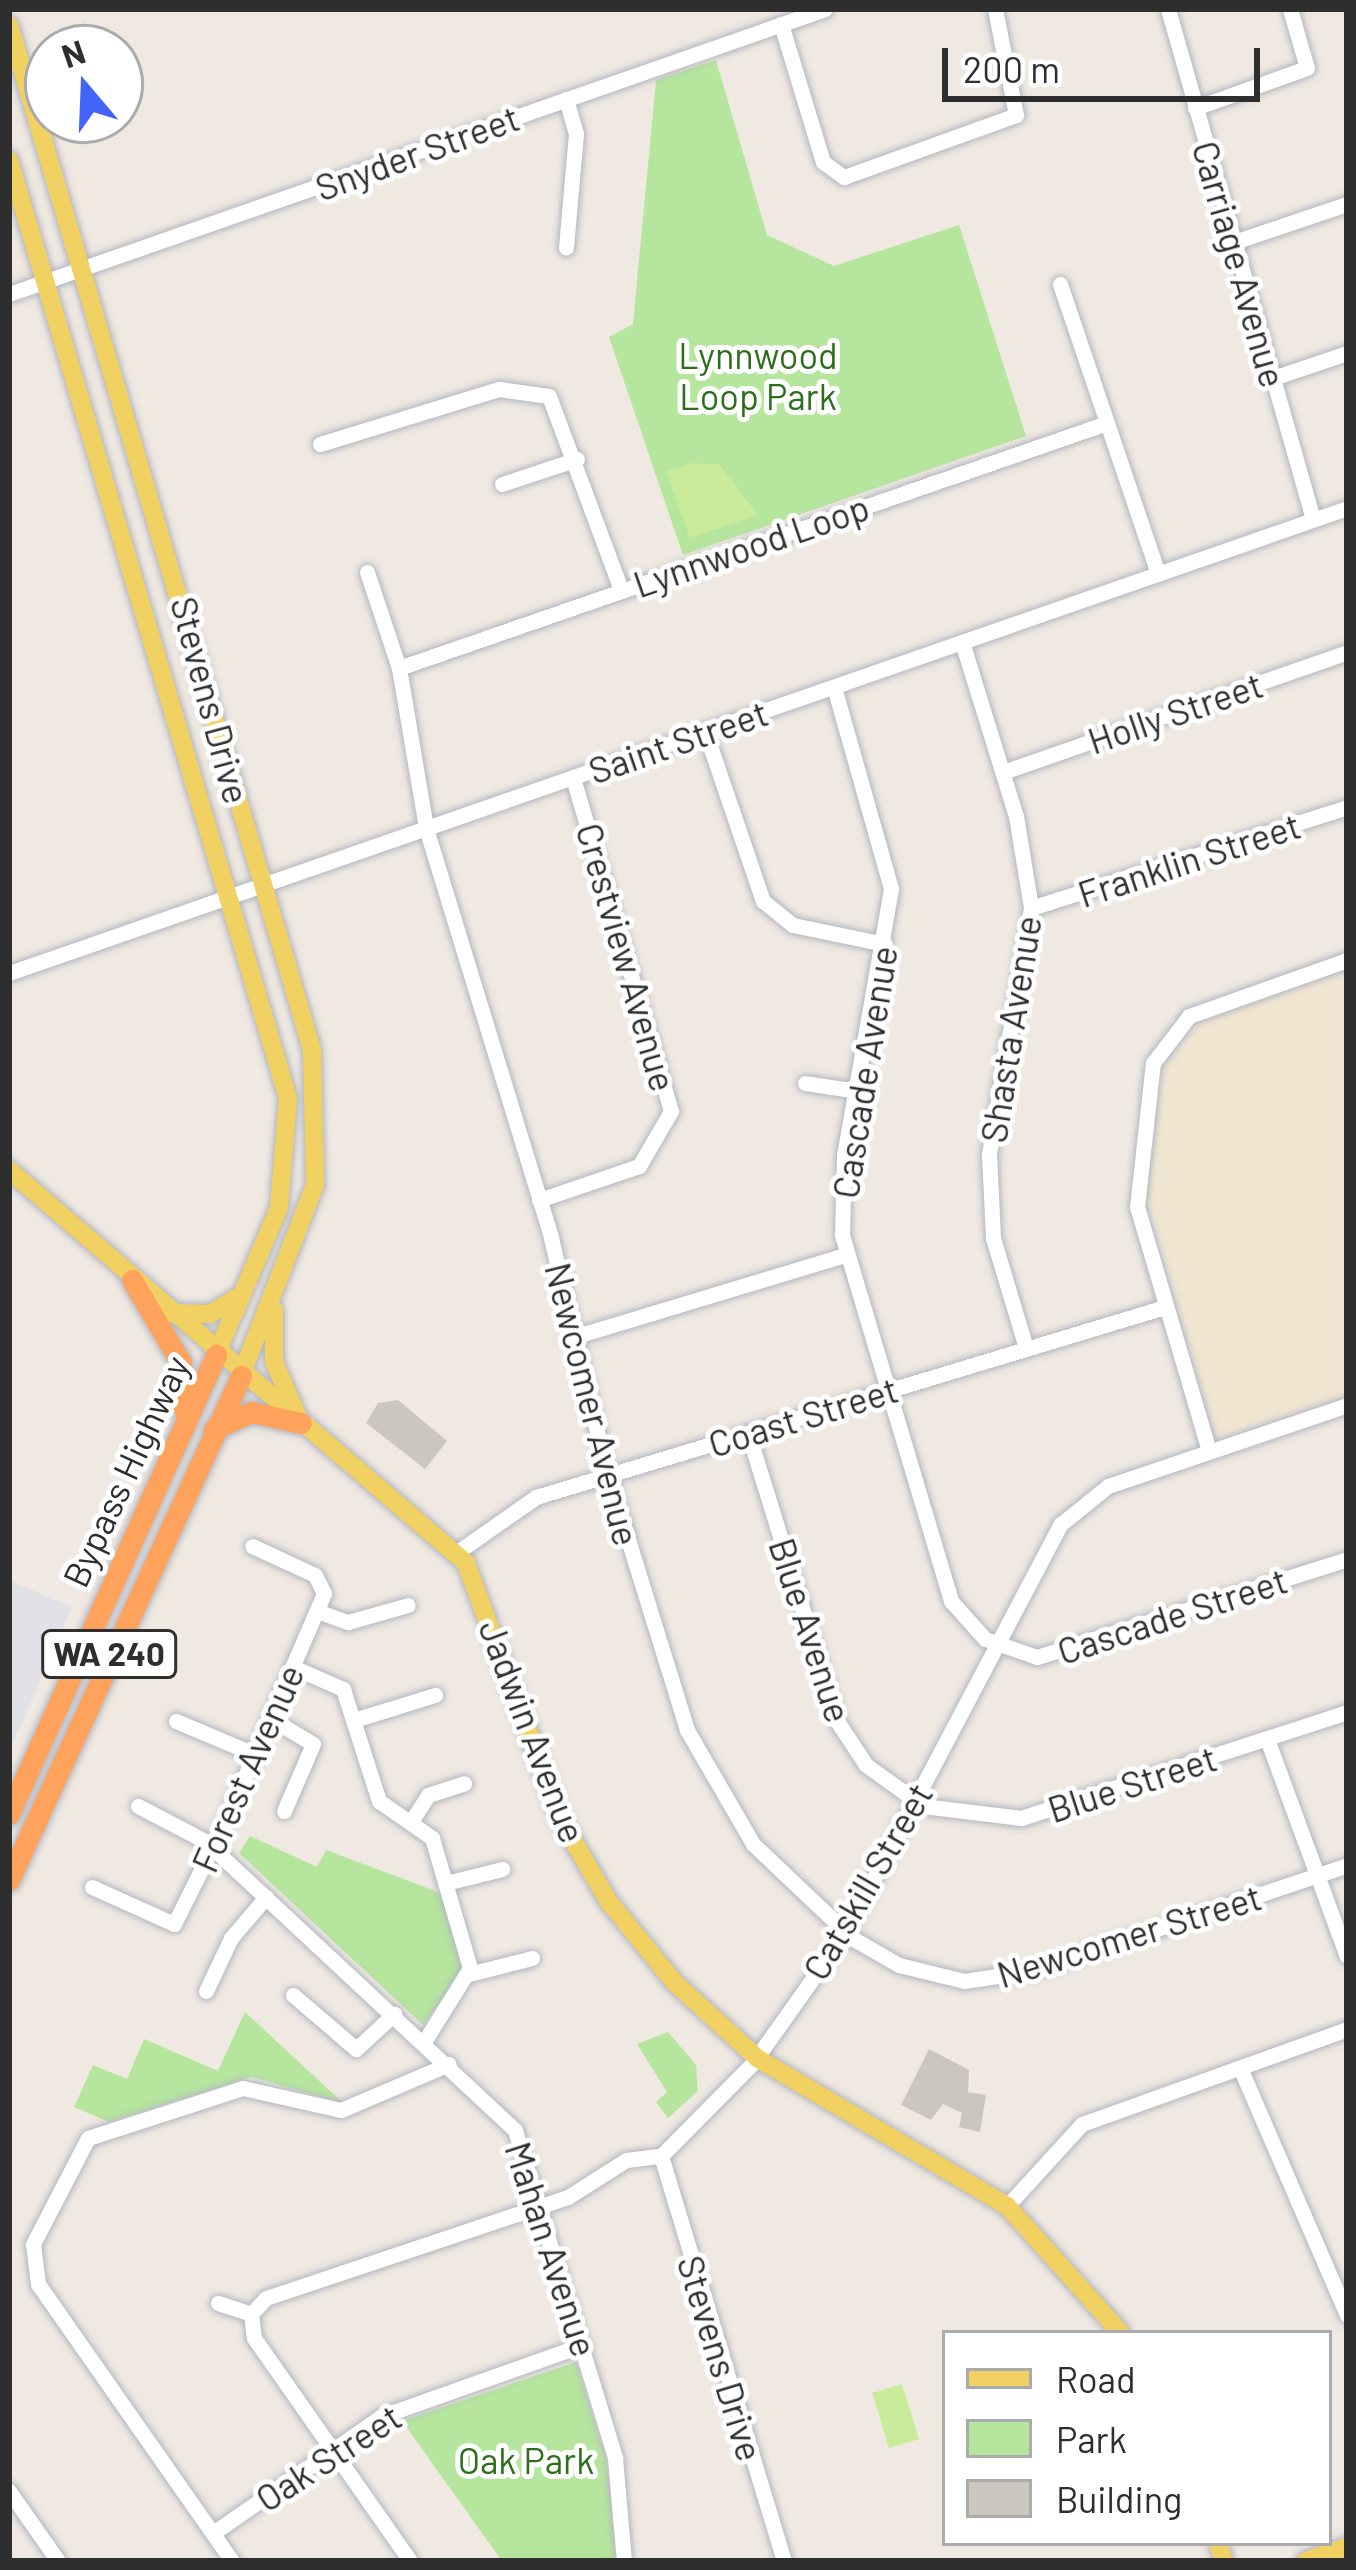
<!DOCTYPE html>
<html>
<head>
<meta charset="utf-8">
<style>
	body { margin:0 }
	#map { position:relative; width:1356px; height:2570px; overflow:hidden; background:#efe9e1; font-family:Barlow,sans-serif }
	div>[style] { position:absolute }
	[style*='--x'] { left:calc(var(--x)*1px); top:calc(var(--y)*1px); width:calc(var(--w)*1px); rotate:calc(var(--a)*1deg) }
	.industrial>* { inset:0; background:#e3e1e8 }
	.education>* { inset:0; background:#f0e6d1 }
	.green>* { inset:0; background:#b6e59e }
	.pitch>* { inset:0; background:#c9ec9a }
	.building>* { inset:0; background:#cbc7bf }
	.roads { filter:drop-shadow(0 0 3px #b4b7c1) drop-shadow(0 0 3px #b4b7c1) }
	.minor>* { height:15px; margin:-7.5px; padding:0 7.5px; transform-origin:7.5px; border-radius:7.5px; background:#fff }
	.major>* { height:18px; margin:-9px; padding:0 9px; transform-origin:9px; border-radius:9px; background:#f2d163 }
	.highway>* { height:21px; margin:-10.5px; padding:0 10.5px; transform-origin:10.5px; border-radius:10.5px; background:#ffa35c }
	span { translate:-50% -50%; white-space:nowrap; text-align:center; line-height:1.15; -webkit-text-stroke:10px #fff; paint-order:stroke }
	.shield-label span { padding:3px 9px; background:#fff; border:3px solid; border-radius:9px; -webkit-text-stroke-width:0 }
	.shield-label { font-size:33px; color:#2e2e2e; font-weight:700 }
	.street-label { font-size:36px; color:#2e2e2e }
	.park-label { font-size:36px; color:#2c6e1b }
	.frame { position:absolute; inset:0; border:12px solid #2e2e2e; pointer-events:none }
	.legend { position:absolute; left:942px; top:2330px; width:390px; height:216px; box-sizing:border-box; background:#fff; border:3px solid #ababab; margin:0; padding:15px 21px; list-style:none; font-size:36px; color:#2e2e2e }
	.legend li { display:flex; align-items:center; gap:24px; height:60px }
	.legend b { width:60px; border:3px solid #ababab }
	.north { position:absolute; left:24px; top:24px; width:120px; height:120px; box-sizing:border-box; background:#fff; border:3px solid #ababab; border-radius:50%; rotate:341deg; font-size:33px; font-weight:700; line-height:48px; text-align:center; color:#2e2e2e }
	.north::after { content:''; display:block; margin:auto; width:42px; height:54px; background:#4264fb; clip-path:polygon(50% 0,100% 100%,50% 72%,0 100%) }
	.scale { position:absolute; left:942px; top:48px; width:318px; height:54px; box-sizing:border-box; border:6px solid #2e2e2e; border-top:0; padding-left:15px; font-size:36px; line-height:42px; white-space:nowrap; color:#2e2e2e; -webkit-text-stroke:9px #fff; paint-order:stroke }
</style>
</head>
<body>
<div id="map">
	<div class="industrial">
		<div style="clip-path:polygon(9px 1580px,72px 1607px,9px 1753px)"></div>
	</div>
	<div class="education">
		<div style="clip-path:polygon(1347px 972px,1347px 1395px,1216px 1437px,1146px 1188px,1164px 1065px,1202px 1021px)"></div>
	</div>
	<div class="green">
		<div style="clip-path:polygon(716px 60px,767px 235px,834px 266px,959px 225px,1026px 436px,683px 555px,609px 337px,633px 324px,656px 80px)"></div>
		<div style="clip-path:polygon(250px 1836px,317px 1867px,326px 1850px,441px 1893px,465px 1971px,423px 2025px,239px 1853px)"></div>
		<div style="clip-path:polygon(245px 2012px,343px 2103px,251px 2077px,109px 2122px,74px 2107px,93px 2065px,127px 2079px,144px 2039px,218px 2071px)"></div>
		<div style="clip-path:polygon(668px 2032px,696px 2065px,698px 2091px,668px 2118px,656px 2102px,667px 2092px,637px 2044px)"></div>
		<div style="clip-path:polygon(576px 2362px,607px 2462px,616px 2561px,502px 2561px,402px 2421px)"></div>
	</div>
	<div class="pitch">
		<div style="clip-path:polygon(693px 463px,719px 464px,758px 515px,690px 538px,666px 471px)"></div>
		<div style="clip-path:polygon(902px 2384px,919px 2439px,889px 2448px,872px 2393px)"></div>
	</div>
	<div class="building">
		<div style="clip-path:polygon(398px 1400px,447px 1441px,425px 1469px,366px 1423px,378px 1403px)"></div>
		<div style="clip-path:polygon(929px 2049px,969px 2070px,968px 2092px,986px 2095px,980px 2132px,959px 2127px,962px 2113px,943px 2104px,931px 2120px,901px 2105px)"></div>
	</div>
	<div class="roads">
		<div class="minor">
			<div style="--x:1168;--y:9;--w:530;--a:74.13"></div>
			<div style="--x:781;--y:24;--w:144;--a:73.1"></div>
			<div style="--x:823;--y:162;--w:26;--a:36"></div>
			<div style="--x:844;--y:177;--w:183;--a:-19.8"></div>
			<div style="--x:1016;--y:115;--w:108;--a:-101.2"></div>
			<div style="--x:566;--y:99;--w:35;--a:74"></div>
			<div style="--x:576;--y:133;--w:115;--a:95"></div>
			<div style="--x:1195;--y:108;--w:119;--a:-19.7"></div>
			<div style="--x:1307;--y:68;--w:61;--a:-106.1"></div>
			<div style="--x:1234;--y:242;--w:119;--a:-18.6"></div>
			<div style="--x:1060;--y:284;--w:306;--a:71.3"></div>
			<div style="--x:9;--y:294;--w:864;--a:-19.25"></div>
			<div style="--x:1273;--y:378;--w:78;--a:-18.7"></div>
			<div style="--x:320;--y:444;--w:187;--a:-17.1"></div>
			<div style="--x:499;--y:389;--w:50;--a:8"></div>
			<div style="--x:549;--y:396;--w:207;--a:69.6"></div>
			<div style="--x:502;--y:484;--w:79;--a:-18.4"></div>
			<div style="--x:367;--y:572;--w:101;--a:71.6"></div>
			<div style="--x:399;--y:668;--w:162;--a:80.4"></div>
			<div style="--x:426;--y:828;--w:429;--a:73"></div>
			<div style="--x:551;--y:1238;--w:233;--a:76.6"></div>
			<div style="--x:605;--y:1465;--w:277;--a:72.8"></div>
			<div style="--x:687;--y:1730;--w:132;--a:59.9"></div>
			<div style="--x:753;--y:1844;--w:137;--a:43.5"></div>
			<div style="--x:852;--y:1938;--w:54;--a:29.9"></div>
			<div style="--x:899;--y:1965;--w:67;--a:13.8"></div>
			<div style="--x:964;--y:1981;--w:68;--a:-8.5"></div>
			<div style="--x:1031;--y:1971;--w:333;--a:-18.5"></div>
			<div style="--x:962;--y:642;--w:182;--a:72.8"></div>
			<div style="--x:1016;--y:816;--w:93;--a:80.7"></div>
			<div style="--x:1031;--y:908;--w:251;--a:99.7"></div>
			<div style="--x:989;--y:1155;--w:83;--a:87.2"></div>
			<div style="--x:993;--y:1238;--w:115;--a:73.3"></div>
			<div style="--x:399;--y:668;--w:749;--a:-19.09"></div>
			<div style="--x:834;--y:687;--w:210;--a:74.2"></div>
			<div style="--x:891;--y:889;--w:270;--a:100"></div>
			<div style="--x:844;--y:1155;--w:80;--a:91.4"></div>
			<div style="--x:842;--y:1235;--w:382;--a:73.4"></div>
			<div style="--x:951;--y:1601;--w:51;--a:48.2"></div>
			<div style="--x:985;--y:1639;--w:55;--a:19.1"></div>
			<div style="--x:1037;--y:1657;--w:325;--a:-17.5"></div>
			<div style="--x:705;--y:731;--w:180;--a:71.2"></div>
			<div style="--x:763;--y:901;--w:38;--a:39"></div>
			<div style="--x:793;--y:925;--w:94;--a:11.7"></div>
			<div style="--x:1003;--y:772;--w:364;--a:-19.2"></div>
			<div style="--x:1031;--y:908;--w:332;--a:-17.7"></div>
			<div style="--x:9;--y:973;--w:1416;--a:-19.16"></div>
			<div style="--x:805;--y:1083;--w:53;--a:8.7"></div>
			<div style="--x:539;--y:1200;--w:106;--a:-18.8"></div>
			<div style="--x:639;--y:1166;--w:64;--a:-59.8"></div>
			<div style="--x:671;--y:1111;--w:348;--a:-106.4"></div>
			<div style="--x:570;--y:1338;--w:287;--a:-16.8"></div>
			<div style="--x:748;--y:1433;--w:301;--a:72.8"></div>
			<div style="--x:837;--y:1721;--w:53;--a:56.6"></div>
			<div style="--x:866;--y:1765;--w:70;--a:35.7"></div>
			<div style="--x:923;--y:1806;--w:99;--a:7"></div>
			<div style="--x:1021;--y:1818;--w:343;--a:-18"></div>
			<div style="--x:1209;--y:1451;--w:254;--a:-106.4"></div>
			<div style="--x:1137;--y:1207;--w:145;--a:-83.7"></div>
			<div style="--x:1153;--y:1063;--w:59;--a:-52.5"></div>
			<div style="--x:1189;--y:1016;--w:168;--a:-19.5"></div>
			<div style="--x:456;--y:1553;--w:98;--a:-35"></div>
			<div style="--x:536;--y:1497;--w:657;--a:-16.81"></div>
			<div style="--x:317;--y:1611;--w:33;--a:20"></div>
			<div style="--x:348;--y:1622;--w:62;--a:-15.8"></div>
			<div style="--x:293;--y:1667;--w:55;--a:23.7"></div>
			<div style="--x:343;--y:1689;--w:118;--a:72.2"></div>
			<div style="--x:379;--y:1801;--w:65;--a:34.9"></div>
			<div style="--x:432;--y:1838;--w:135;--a:73.7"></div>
			<div style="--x:470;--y:1968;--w:87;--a:121.9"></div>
			<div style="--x:270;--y:1718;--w:50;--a:31.2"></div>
			<div style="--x:313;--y:1744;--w:73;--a:113.4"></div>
			<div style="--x:354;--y:1720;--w:85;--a:-17.2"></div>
			<div style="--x:176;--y:1721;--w:85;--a:22.9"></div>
			<div style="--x:1267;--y:1739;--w:231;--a:69.8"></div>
			<div style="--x:138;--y:1806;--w:76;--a:27.6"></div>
			<div style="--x:205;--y:1841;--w:424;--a:43"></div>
			<div style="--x:515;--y:2130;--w:343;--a:73"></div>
			<div style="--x:615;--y:2458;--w:103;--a:85"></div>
			<div style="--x:412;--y:1820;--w:30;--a:-57"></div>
			<div style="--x:428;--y:1795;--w:38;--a:-18"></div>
			<div style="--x:446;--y:1883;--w:58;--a:-14"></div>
			<div style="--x:92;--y:1887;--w:90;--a:24.3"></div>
			<div style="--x:174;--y:1924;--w:116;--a:-63.4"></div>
			<div style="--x:226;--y:1820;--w:247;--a:-66.6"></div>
			<div style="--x:324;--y:1593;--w:20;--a:-117"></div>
			<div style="--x:315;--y:1575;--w:69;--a:-155.3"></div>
			<div style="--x:469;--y:1974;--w:65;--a:-14.3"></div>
			<div style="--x:206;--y:1991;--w:59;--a:-64.7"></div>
			<div style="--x:231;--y:1938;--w:54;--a:-49.5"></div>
			<div style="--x:293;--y:1995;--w:83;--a:40.6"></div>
			<div style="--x:356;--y:2049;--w:52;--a:-42.6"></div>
			<div style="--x:1241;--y:2070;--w:267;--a:66.6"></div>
			<div style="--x:661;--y:2156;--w:129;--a:-45.3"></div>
			<div style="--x:752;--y:2064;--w:161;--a:-54.6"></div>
			<div style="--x:845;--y:1933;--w:463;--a:-62.2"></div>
			<div style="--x:1061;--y:1524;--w:60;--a:-39"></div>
			<div style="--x:1108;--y:1486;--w:252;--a:-18.7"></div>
			<div style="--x:661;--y:2156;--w:423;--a:73.1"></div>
			<div style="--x:1007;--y:2206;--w:111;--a:-47.6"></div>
			<div style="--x:1082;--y:2124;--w:282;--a:-19.7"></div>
			<div style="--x:218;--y:2303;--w:35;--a:18"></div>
			<div style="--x:251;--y:2314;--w:22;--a:-47"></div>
			<div style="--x:266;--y:2298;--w:318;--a:-18.5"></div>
			<div style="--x:568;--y:2197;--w:69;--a:-32.5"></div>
			<div style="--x:626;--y:2160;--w:35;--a:-7"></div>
			<div style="--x:251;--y:2314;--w:24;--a:83"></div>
			<div style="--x:254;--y:2338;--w:272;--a:55"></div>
			<div style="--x:9;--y:2491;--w:85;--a:55"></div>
			<div style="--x:213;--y:2533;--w:206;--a:-34.7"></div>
			<div style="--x:382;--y:2416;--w:213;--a:-19.5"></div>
			<div style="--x:232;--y:2561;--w:338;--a:-125"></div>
			<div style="--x:38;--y:2284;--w:40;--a:-97.1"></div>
			<div style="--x:33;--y:2244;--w:119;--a:-62.6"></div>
			<div style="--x:88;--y:2138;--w:163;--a:-17.9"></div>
			<div style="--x:243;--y:2088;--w:100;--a:12.7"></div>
			<div style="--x:341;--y:2110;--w:117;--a:-23.1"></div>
		</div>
		<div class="major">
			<div style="--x:9;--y:25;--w:1069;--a:73.53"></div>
			<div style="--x:312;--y:1050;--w:135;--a:88.7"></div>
			<div style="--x:315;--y:1185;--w:205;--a:111.2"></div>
			<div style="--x:9;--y:160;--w:979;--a:73.44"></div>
			<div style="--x:288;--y:1098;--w:110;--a:94.7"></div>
			<div style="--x:279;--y:1208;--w:160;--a:113.2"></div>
			<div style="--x:9;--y:1170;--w:603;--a:40.69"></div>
			<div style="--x:466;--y:1563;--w:274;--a:69.7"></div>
			<div style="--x:561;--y:1820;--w:95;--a:59.7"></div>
			<div style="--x:609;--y:1902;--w:104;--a:50.8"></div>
			<div style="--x:675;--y:1983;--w:111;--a:42.4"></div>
			<div style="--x:757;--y:2058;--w:291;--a:30.6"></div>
			<div style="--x:1007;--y:2206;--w:171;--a:48.1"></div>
			<div style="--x:274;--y:1310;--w:52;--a:90"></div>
			<div style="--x:274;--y:1362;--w:58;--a:66.5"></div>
			<div style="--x:170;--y:1313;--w:40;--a:1.4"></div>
			<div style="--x:210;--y:1314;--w:37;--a:-31"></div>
			<div style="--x:1218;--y:2543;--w:19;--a:72"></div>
			<div style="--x:1306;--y:2561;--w:43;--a:-18.9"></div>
		</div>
		<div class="highway">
			<div style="--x:132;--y:1280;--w:96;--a:59.4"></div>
			<div style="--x:181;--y:1363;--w:46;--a:86.3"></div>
			<div style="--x:214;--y:1429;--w:41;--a:-24.7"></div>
			<div style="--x:251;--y:1412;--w:51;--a:12.4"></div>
			<div style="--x:9;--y:1814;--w:504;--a:-65.73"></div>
			<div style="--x:9;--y:1880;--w:555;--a:-65.28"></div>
		</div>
	</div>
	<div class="shield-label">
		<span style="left:109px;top:1654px">WA 240</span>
	</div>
	<div class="street-label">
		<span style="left:417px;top:152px;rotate:-20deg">Snyder Street</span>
		<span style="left:1240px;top:264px;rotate:74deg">Carriage Avenue</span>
		<span style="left:751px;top:545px;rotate:-19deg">Lynnwood Loop</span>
		<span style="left:211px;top:700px;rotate:75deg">Stevens Drive</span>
		<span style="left:1175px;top:712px;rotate:-19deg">Holly Street</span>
		<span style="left:678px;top:741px;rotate:-19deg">Saint Street</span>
		<span style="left:1189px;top:859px;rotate:-18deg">Franklin Street</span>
		<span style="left:627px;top:957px;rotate:74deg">Crestview Avenue</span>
		<span style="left:1010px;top:1029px;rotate:-81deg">Shasta Avenue</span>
		<span style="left:864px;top:1072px;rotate:-81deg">Cascade Avenue</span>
		<span style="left:593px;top:1404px;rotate:76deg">Newcomer Avenue</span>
		<span style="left:803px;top:1416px;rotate:-17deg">Coast Street</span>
		<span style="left:125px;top:1471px;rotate:-65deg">Bypass Highway</span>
		<span style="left:1172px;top:1615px;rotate:-18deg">Cascade Street</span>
		<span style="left:811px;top:1630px;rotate:72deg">Blue Avenue</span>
		<span style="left:533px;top:1731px;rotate:69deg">Jadwin Avenue</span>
		<span style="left:247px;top:1768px;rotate:-66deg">Forest Avenue</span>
		<span style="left:1132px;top:1783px;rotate:-18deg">Blue Street</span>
		<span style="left:867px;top:1881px;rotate:-60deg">Catskill Street</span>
		<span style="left:1129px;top:1935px;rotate:-17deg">Newcomer Street</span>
		<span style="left:552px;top:2249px;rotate:72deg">Mahan Avenue</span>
		<span style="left:721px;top:2358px;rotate:73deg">Stevens Drive</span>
		<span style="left:328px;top:2457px;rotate:-33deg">Oak Street</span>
	</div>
	<div class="park-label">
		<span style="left:758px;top:375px">Lynnwood<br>Loop Park</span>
		<span style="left:526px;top:2460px">Oak Park</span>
	</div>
	<div class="frame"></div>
	<ul class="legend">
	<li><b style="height:15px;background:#f2d163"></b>Road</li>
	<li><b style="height:33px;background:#b6e59e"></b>Park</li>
	<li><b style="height:33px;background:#cbc7bf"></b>Building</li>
	</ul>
	<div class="north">N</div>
	<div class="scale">200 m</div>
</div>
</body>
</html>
